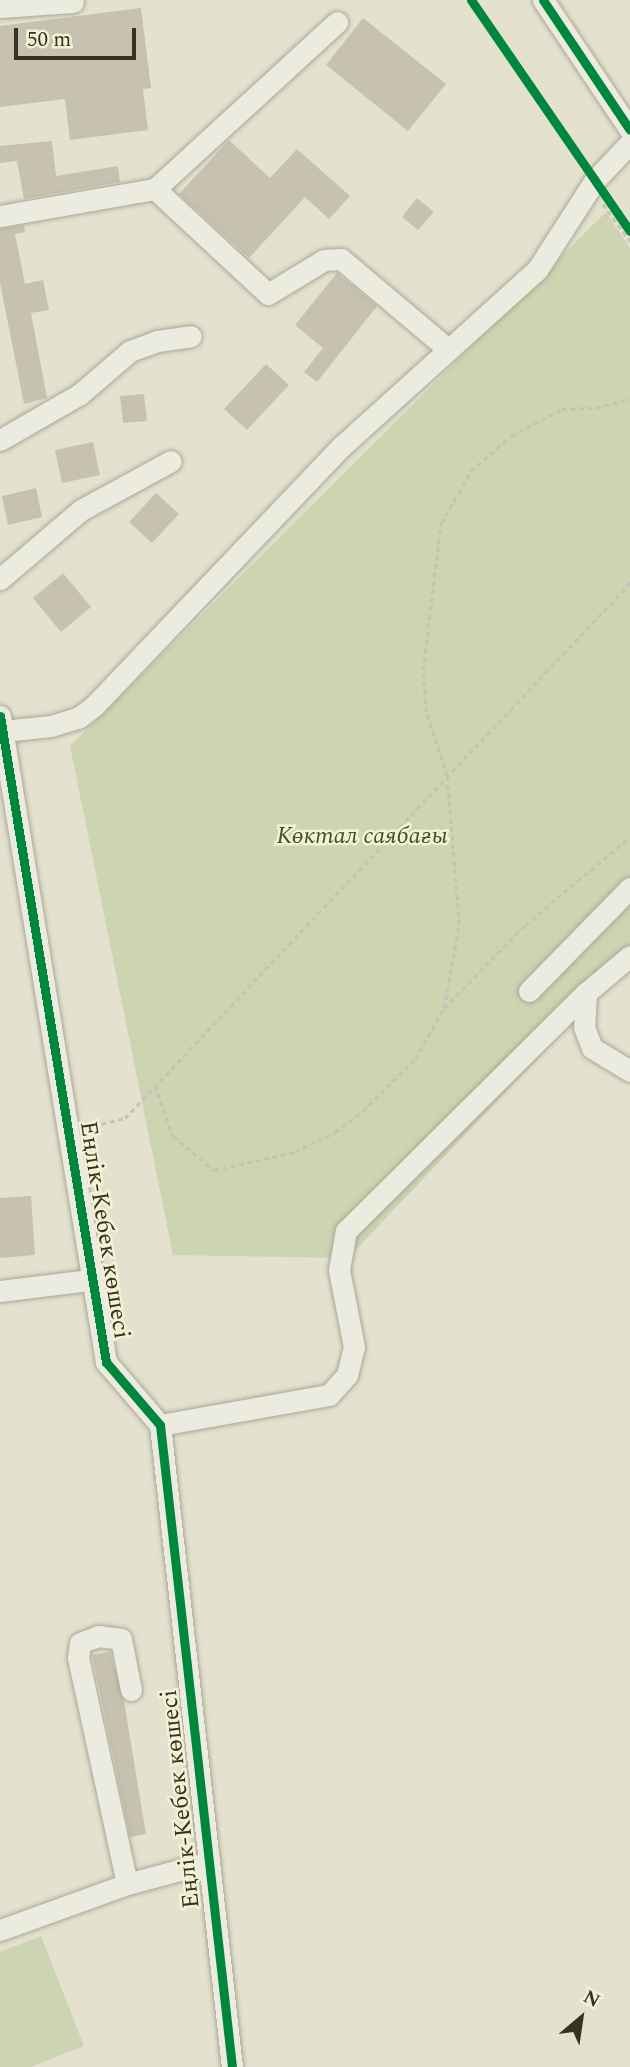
<!DOCTYPE html>
<html>
<head>
<meta charset="utf-8">
<style>
	body { margin:0 }
	#map { position:relative; width:630px; height:2067px; overflow:hidden; background:#e4e2ce; font-family:Spectral,serif }
	div>[style] { position:absolute }
	[style*='--x'] { left:calc(var(--x)*1px); top:calc(var(--y)*1px); width:calc(var(--w)*1px); rotate:calc(var(--a)*1deg) }
	.green>* { inset:0; background:#ccd4b2 }
	.building>* { inset:0; background:#c7c2af }
	.path>* { height:2.5px; margin-top:-1.25px; transform-origin:0; background:repeating-linear-gradient(90deg,#c5c3b6 0 5px,transparent 0 8.5px) }
	.roads { filter:drop-shadow(0 0 2px #a9a797) drop-shadow(0 0 2px #a9a797) }
	.minor>* { height:21px; margin:-10.5px; padding:0 10.5px; transform-origin:10.5px; border-radius:10.5px; background:#ecebe0 }
	.cycleway>* { height:9px; margin:-4.5px; padding:0 4.5px; transform-origin:4.5px; border-radius:4.5px; background:#00873e }
	span { translate:-50% -50%; white-space:nowrap; text-align:center; line-height:1.15; -webkit-text-stroke:5px #f4f2d5; paint-order:stroke }
	.park-label { font-size:24px; color:#3d5228; font-style:italic }
	.street-label { font-size:24px; color:#373120 }
	.north { position:absolute; left:546px; top:1983px; width:70px; height:70px; -webkit-text-stroke:5px #f4f2d5; paint-order:stroke; rotate:29deg; font-size:19px; font-weight:700; line-height:28px; text-align:center; color:#373120 }
	.north::after { content:''; display:block; margin:auto; width:24px; height:32px; background:#373120; clip-path:polygon(50% 0,100% 100%,50% 72%,0 100%) }
	.scale { position:absolute; left:14px; top:28px; width:122px; height:32px; box-sizing:border-box; border:4px solid #373120; border-top:0; padding-left:9px; font-size:21px; line-height:24px; white-space:nowrap; color:#373120; -webkit-text-stroke:5px #f4f2d5; paint-order:stroke }
</style>
</head>
<body>
<div id="map">
	<div class="green">
		<div style="clip-path:polygon(606px 212px,630px 248px,630px 961px,348px 1258px,173px 1255px,70px 746px)"></div>
		<div style="clip-path:polygon(41px 1936px,84px 2046px,31px 2067px,0 2067px,0 1952px)"></div>
	</div>
	<div class="building">
		<div style="clip-path:polygon(141px 8px,151px 88px,143px 89px,148px 130px,70px 140px,65px 99px,0 107px,0 26px)"></div>
		<div style="clip-path:polygon(363px 18px,446px 84px,408px 131px,326px 65px)"></div>
		<div style="clip-path:polygon(229px 140px,270px 178px,297px 149px,350px 196px,329px 219px,305px 197px,249px 258px,179px 194px)"></div>
		<div style="clip-path:polygon(52px 141px,56px 176px,118px 166px,120px 182px,24px 199px,17px 161px,0 163px,0 146px)"></div>
		<div style="clip-path:polygon(417px 198px,434px 212px,418px 230px,402px 217px)"></div>
		<div style="clip-path:polygon(24px 225px,25px 232px,15px 234px,25px 284px,43px 280px,49px 310px,31px 313px,47px 398px,24px 404px,0 283px,0 229px)"></div>
		<div style="clip-path:polygon(337px 273px,377px 306px,317px 382px,304px 372px,323px 348px,295px 325px)"></div>
		<div style="clip-path:polygon(266px 364px,289px 385px,247px 430px,224px 409px)"></div>
		<div style="clip-path:polygon(144px 394px,147px 421px,123px 423px,120px 396px)"></div>
		<div style="clip-path:polygon(93px 442px,100px 475px,62px 483px,55px 450px)"></div>
		<div style="clip-path:polygon(36px 488px,42px 517px,8px 525px,2px 496px)"></div>
		<div style="clip-path:polygon(156px 493px,179px 514px,152px 543px,129px 522px)"></div>
		<div style="clip-path:polygon(63px 573px,91px 607px,61px 632px,33px 598px)"></div>
		<div style="clip-path:polygon(31px 1196px,35px 1255px,0 1258px,0 1198px)"></div>
		<div style="clip-path:polygon(110px 1652px,124px 1701px,146px 1834px,130px 1837px,92px 1655px)"></div>
	</div>
	<div class="path">
		<div style="--x:603;--y:204;--w:46;--a:53.9"></div>
		<div style="--x:444;--y:1008;--w:84;--a:-79.8"></div>
		<div style="--x:459;--y:925;--w:149;--a:-94.6"></div>
		<div style="--x:447;--y:776;--w:67;--a:-108.2"></div>
		<div style="--x:426;--y:712;--w:42;--a:-94.1"></div>
		<div style="--x:423;--y:670;--w:148;--a:-83"></div>
		<div style="--x:441;--y:523;--w:60;--a:-60"></div>
		<div style="--x:471;--y:471;--w:53;--a:-41.2"></div>
		<div style="--x:511;--y:436;--w:58;--a:-27.9"></div>
		<div style="--x:562;--y:409;--w:34;--a:-2"></div>
		<div style="--x:596;--y:408;--w:35;--a:-16"></div>
		<div style="--x:155;--y:1085;--w:54;--a:70.6"></div>
		<div style="--x:173;--y:1136;--w:53;--a:39.7"></div>
		<div style="--x:214;--y:1170;--w:83;--a:-12.5"></div>
		<div style="--x:295;--y:1152;--w:45;--a:-26.6"></div>
		<div style="--x:335;--y:1132;--w:35;--a:-37"></div>
		<div style="--x:363;--y:1111;--w:74;--a:-45"></div>
		<div style="--x:415;--y:1059;--w:59;--a:-60.4"></div>
		<div style="--x:444;--y:1008;--w:116;--a:-45.7"></div>
		<div style="--x:525;--y:925;--w:137;--a:-40"></div>
		<div style="--x:85;--y:1128;--w:41;--a:-14"></div>
		<div style="--x:125;--y:1118;--w:736;--a:-46.65"></div>
	</div>
	<div class="roads">
		<div class="minor">
			<div style="--x:543;--y:0;--w:156;--a:56.2"></div>
			<div style="--x:0;--y:7;--w:73;--a:-3.9"></div>
			<div style="--x:155;--y:189;--w:154;--a:42.9"></div>
			<div style="--x:268;--y:294;--w:66;--a:-31.3"></div>
			<div style="--x:324;--y:260;--w:17;--a:-3"></div>
			<div style="--x:341;--y:259;--w:140;--a:40.1"></div>
			<div style="--x:0;--y:216;--w:157;--a:-9.9"></div>
			<div style="--x:155;--y:189;--w:247;--a:-42.5"></div>
			<div style="--x:0;--y:440;--w:92;--a:-29.9"></div>
			<div style="--x:80;--y:394;--w:66;--a:-40.7"></div>
			<div style="--x:130;--y:351;--w:29;--a:-20"></div>
			<div style="--x:157;--y:341;--w:34;--a:-8"></div>
			<div style="--x:0;--y:579;--w:106;--a:-40.4"></div>
			<div style="--x:81;--y:510;--w:102;--a:-28.6"></div>
			<div style="--x:0;--y:716;--w:655;--a:80.68"></div>
			<div style="--x:106;--y:1362;--w:83;--a:49.4"></div>
			<div style="--x:160;--y:1425;--w:646;--a:83.6"></div>
			<div style="--x:3;--y:731;--w:48;--a:-5.9"></div>
			<div style="--x:51;--y:726;--w:28;--a:-17"></div>
			<div style="--x:78;--y:718;--w:21;--a:-37"></div>
			<div style="--x:95;--y:705;--w:358;--a:-46.4"></div>
			<div style="--x:342;--y:446;--w:263;--a:-42.1"></div>
			<div style="--x:537;--y:270;--w:107;--a:-57.2"></div>
			<div style="--x:595;--y:180;--w:51;--a:-46.6"></div>
			<div style="--x:529;--y:991;--w:144;--a:-45.6"></div>
			<div style="--x:586;--y:993;--w:34;--a:93"></div>
			<div style="--x:584;--y:1027;--w:22;--a:69"></div>
			<div style="--x:592;--y:1048;--w:44;--a:31.2"></div>
			<div style="--x:0;--y:1291;--w:91;--a:-7"></div>
			<div style="--x:160;--y:1425;--w:172;--a:-10.1"></div>
			<div style="--x:329;--y:1395;--w:27;--a:-48"></div>
			<div style="--x:347;--y:1375;--w:29;--a:-76"></div>
			<div style="--x:354;--y:1347;--w:78;--a:-101"></div>
			<div style="--x:339;--y:1270;--w:40;--a:-80"></div>
			<div style="--x:346;--y:1231;--w:338;--a:-44.8"></div>
			<div style="--x:586;--y:993;--w:57;--a:-40.1"></div>
			<div style="--x:127;--y:1884;--w:231;--a:-102.2"></div>
			<div style="--x:78;--y:1658;--w:15;--a:-82"></div>
			<div style="--x:80;--y:1643;--w:19;--a:-21"></div>
			<div style="--x:98;--y:1636;--w:23;--a:7"></div>
			<div style="--x:121;--y:1639;--w:52;--a:78.9"></div>
			<div style="--x:0;--y:1930;--w:135;--a:-19.9"></div>
			<div style="--x:127;--y:1884;--w:82;--a:-14.9"></div>
		</div>
	</div>
	<div class="cycleway">
		<div style="--x:471;--y:0;--w:280;--a:55.5"></div>
		<div style="--x:543;--y:0;--w:156;--a:56.2"></div>
		<div style="--x:0;--y:716;--w:655;--a:80.68"></div>
		<div style="--x:106;--y:1362;--w:83;--a:49.4"></div>
		<div style="--x:160;--y:1425;--w:646;--a:83.6"></div>
	</div>
	<div class="park-label">
		<span style="left:362px;top:837px">Көктал саябағы</span>
	</div>
	<div class="street-label">
		<span style="left:104px;top:1230px;rotate:81deg">Еңлік-Кебек көшесі</span>
		<span style="left:181px;top:1799px;rotate:-96deg">Еңлік-Кебек көшесі</span>
	</div>
	<div class="north">N</div>
	<div class="scale">50 m</div>
</div>
</body>
</html>
